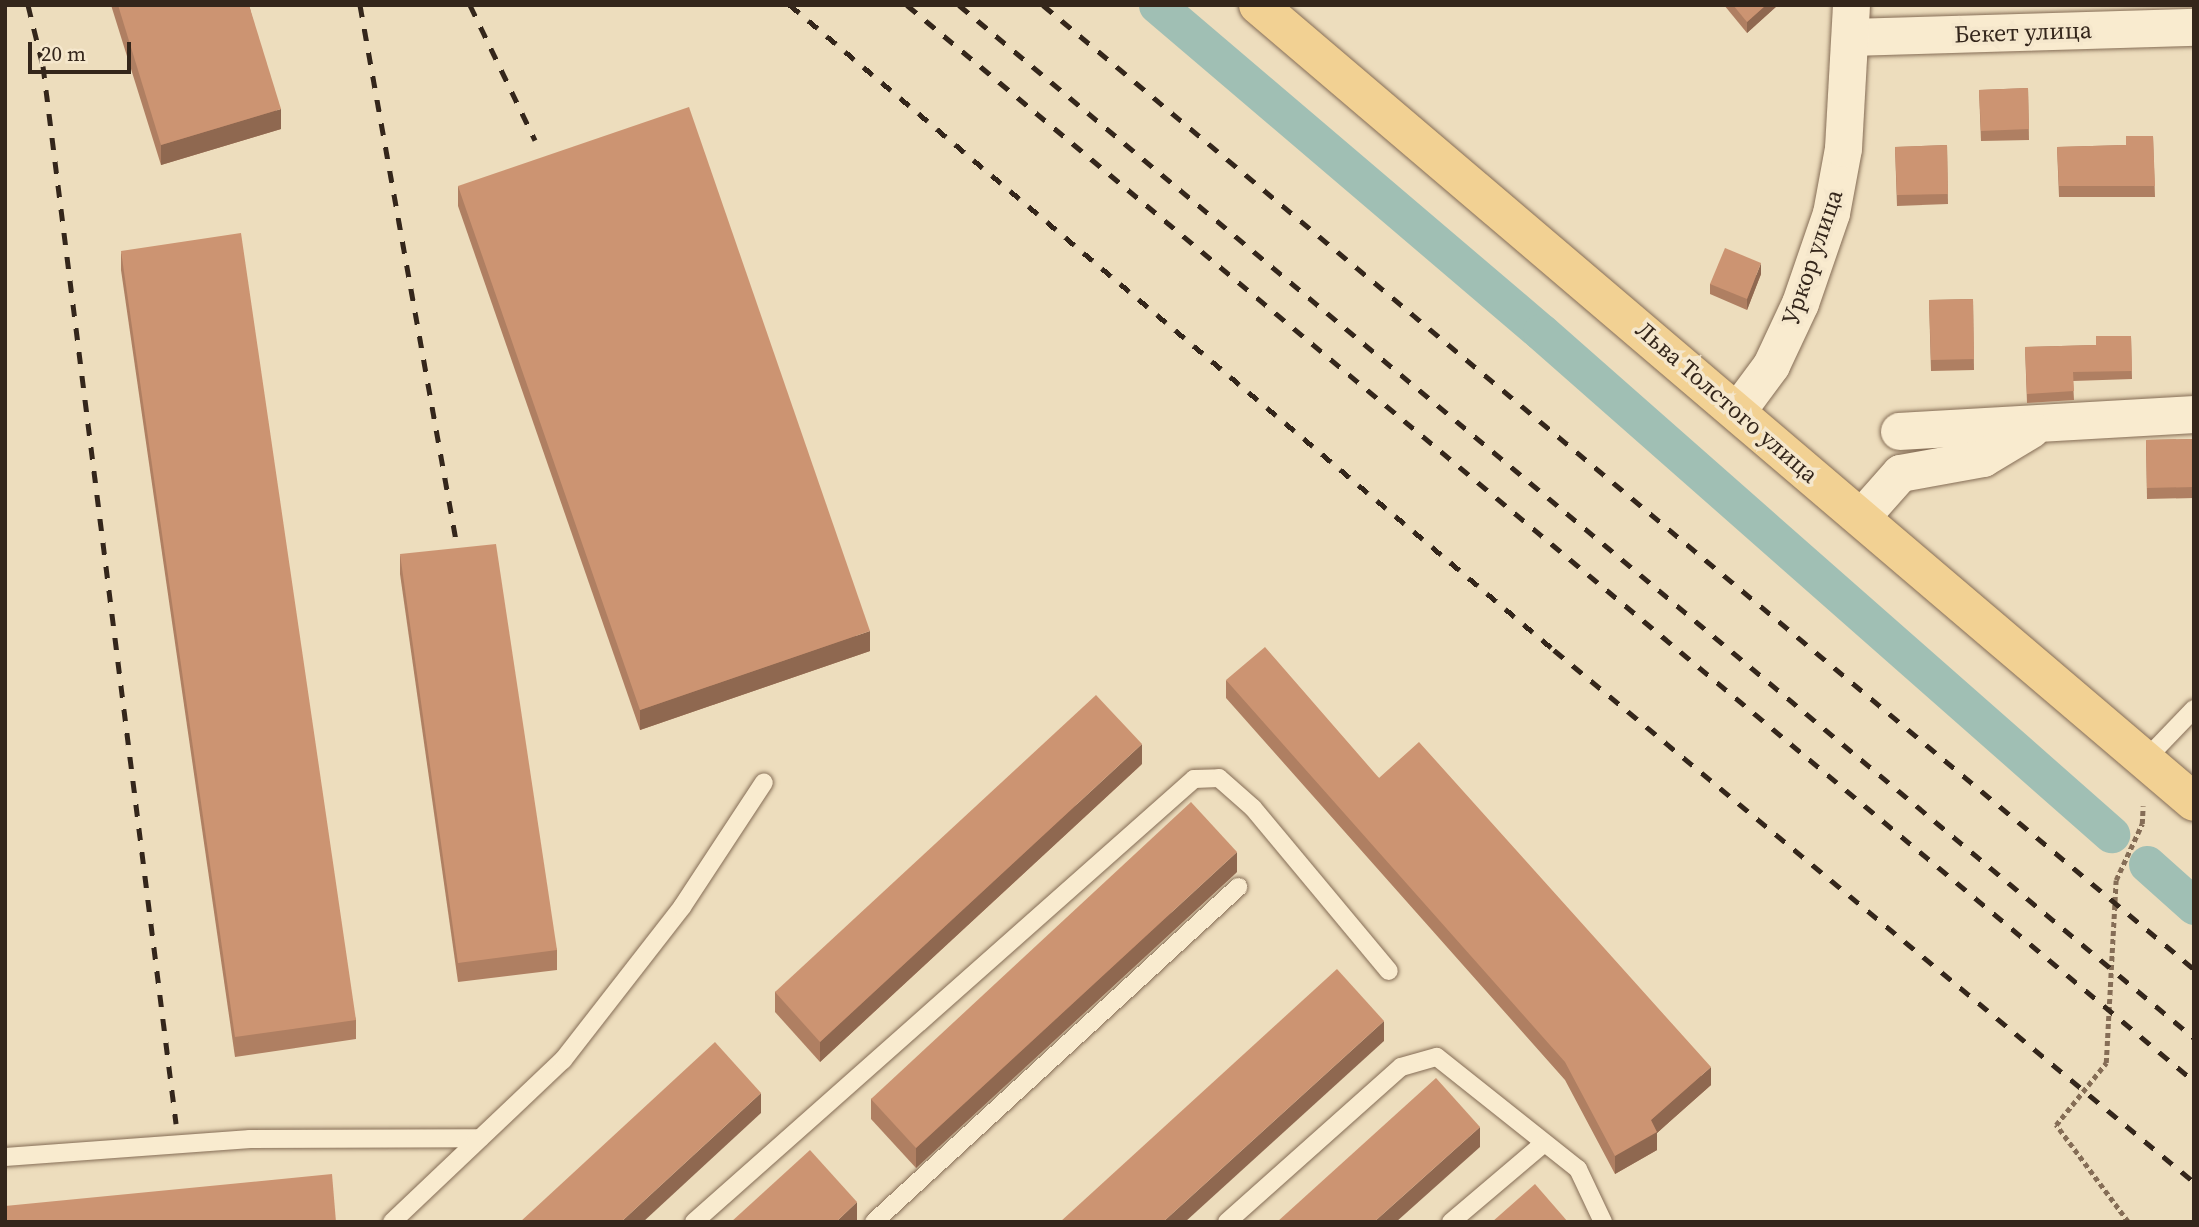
<!DOCTYPE html>
<html>
<head>
<meta charset="utf-8">
<style>
	body { margin:0 }
	#map { position:relative; width:2199px; height:1227px; overflow:hidden; background:#edddbd; font-family:"Source Serif 4",serif }
	div>[style] { position:absolute }
	[style*='--x'] { left:calc(var(--x)*1px); top:calc(var(--y)*1px); width:calc(var(--w)*1px); rotate:calc(var(--a)*1deg) }
	.canal>* { height:37px; margin:-18.5px; padding:0 18.5px; transform-origin:18.5px; border-radius:18.5px; background:#a0bfb4 }
	.path>* { height:4.5px; margin-top:-2.25px; transform-origin:0; background:repeating-linear-gradient(90deg,#856d56 0 5px,transparent 0 8.5px) }
	.roads { filter:drop-shadow(0 0 2px #856d56) drop-shadow(0 0 2px #856d56) }
	.service>* { height:18px; margin:-9px; padding:0 9px; transform-origin:9px; border-radius:9px; background:#f9ebcf }
	.minor>* { height:37px; margin:-18.5px; padding:0 18.5px; transform-origin:18.5px; border-radius:18.5px; background:#f9ebcf }
	.primary>* { height:38px; margin:-19px; padding:0 19px; transform-origin:19px; border-radius:19px; background:#f2d193 }
	.rail>* { height:5px; margin-top:-2.5px; transform-origin:0; background:repeating-linear-gradient(90deg,#34261b 0 12px,transparent 0 24px) }
	.wall>* { inset:0; background:#af7f62 }
	.shaded-wall>* { inset:0; background:#8f6850 }
	.building>* { inset:0; background:#cc9472 }
	span { translate:-50% -50%; white-space:nowrap; text-align:center; line-height:1.15; -webkit-text-stroke:7px #f5e7cc; paint-order:stroke }
	.street-label { font-size:24px; color:#34261b }
	.frame { position:absolute; inset:0; border:7px solid #34261b; pointer-events:none }
	.scale { position:absolute; left:28px; top:42px; width:103px; height:32px; box-sizing:border-box; border:4px solid #34261b; border-top:0; padding-left:9px; font-size:21px; line-height:24px; white-space:nowrap; color:#34261b; -webkit-text-stroke:5px #f5e7cc; paint-order:stroke }
</style>
</head>
<body>
<div id="map">
	<div class="canal">
		<div style="--x:1157;--y:5;--w:504;--a:40.42"></div>
		<div style="--x:1541;--y:332;--w:760;--a:41.37"></div>
		<div style="--x:2147;--y:864;--w:63;--a:41.8"></div>
	</div>
	<div class="path">
		<div style="--x:2128;--y:1222;--w:121;--a:-126.6"></div>
		<div style="--x:2056;--y:1125;--w:80;--a:-51.1"></div>
		<div style="--x:2106;--y:1063;--w:183;--a:-86.9"></div>
		<div style="--x:2116;--y:880;--w:62;--a:-65.1"></div>
		<div style="--x:2142;--y:824;--w:18;--a:-87"></div>
	</div>
	<div class="roads">
		<div class="service">
			<div style="--x:2145;--y:760;--w:71;--a:-46.1"></div>
			<div style="--x:5;--y:1157;--w:246;--a:-4.2"></div>
			<div style="--x:250;--y:1139;--w:230;--a:-0.2"></div>
			<div style="--x:392;--y:1222;--w:236;--a:-43.5"></div>
			<div style="--x:563;--y:1060;--w:194;--a:-52.1"></div>
			<div style="--x:682;--y:907;--w:149;--a:-56.7"></div>
			<div style="--x:694;--y:1222;--w:668;--a:-41.54"></div>
			<div style="--x:1194;--y:779;--w:25;--a:-2"></div>
			<div style="--x:1219;--y:778;--w:45;--a:41.4"></div>
			<div style="--x:1253;--y:808;--w:212;--a:50.2"></div>
			<div style="--x:874;--y:1222;--w:495;--a:-42.6"></div>
			<div style="--x:1227;--y:1222;--w:233;--a:-41.7"></div>
			<div style="--x:1401;--y:1067;--w:37;--a:-16"></div>
			<div style="--x:1437;--y:1057;--w:180;--a:38.5"></div>
			<div style="--x:1578;--y:1169;--w:59;--a:64.7"></div>
			<div style="--x:1451;--y:1222;--w:122;--a:-40.3"></div>
		</div>
		<div class="minor">
			<div style="--x:1852;--y:37;--w:342;--a:-1.7"></div>
			<div style="--x:1737;--y:411;--w:57;--a:-53.5"></div>
			<div style="--x:1771;--y:365;--w:68;--a:-64.9"></div>
			<div style="--x:1800;--y:303;--w:95;--a:-71"></div>
			<div style="--x:1831;--y:213;--w:66;--a:-79.5"></div>
			<div style="--x:1843;--y:148;--w:143;--a:-86.8"></div>
			<div style="--x:1899;--y:431;--w:295;--a:-3.3"></div>
			<div style="--x:1861;--y:517;--w:59;--a:-48.4"></div>
			<div style="--x:1900;--y:473;--w:84;--a:-10.2"></div>
			<div style="--x:1983;--y:458;--w:56;--a:-31.1"></div>
		</div>
		<div class="primary">
			<div style="--x:1258;--y:5;--w:1229;--a:40.41"></div>
		</div>
	</div>
	<div class="rail">
		<div style="--x:28;--y:5;--w:63;--a:76.2"></div>
		<div style="--x:43;--y:66;--w:1066;--a:82.83"></div>
		<div style="--x:360;--y:5;--w:561;--a:79.83"></div>
		<div style="--x:470;--y:5;--w:150;--a:64.3"></div>
		<div style="--x:790;--y:5;--w:1000;--a:40.17"></div>
		<div style="--x:1554;--y:650;--w:832;--a:39.74"></div>
		<div style="--x:907;--y:5;--w:1678;--a:39.9"></div>
		<div style="--x:959;--y:5;--w:1610;--a:39.91"></div>
		<div style="--x:1043;--y:5;--w:1501;--a:39.95"></div>
	</div>
	<div class="wall">
		<div style="clip-path:polygon(111px 5px,249px 5px,281px 129px,161px 165px)"></div>
		<div style="clip-path:polygon(1724px 5px,1778px 5px,1747px 33px)"></div>
		<div style="clip-path:polygon(2028px 88px,2029px 140px,1981px 141px,1979px 90px)"></div>
		<div style="clip-path:polygon(2153px 136px,2155px 197px,2059px 197px,2057px 147px,2126px 145px)"></div>
		<div style="clip-path:polygon(1947px 145px,1948px 204px,1897px 206px,1895px 147px)"></div>
		<div style="clip-path:polygon(458px 186px,870px 651px,640px 730px,458px 206px)"></div>
		<div style="clip-path:polygon(121px 251px,356px 1020px,356px 1039px,235px 1057px,121px 270px)"></div>
		<div style="clip-path:polygon(1761px 274px,1747px 310px,1710px 294px,1710px 284px)"></div>
		<div style="clip-path:polygon(1973px 299px,1974px 370px,1931px 371px,1929px 300px)"></div>
		<div style="clip-path:polygon(2131px 336px,2132px 379px,2073px 381px,2074px 400px,2027px 403px,2025px 347px,2096px 345px)"></div>
		<div style="clip-path:polygon(2194px 439px,2194px 498px,2147px 499px,2146px 440px)"></div>
		<div style="clip-path:polygon(400px 554px,557px 950px,557px 970px,458px 982px,400px 574px)"></div>
		<div style="clip-path:polygon(1226px 680px,1379px 778px,1711px 1085px,1657px 1133px,1657px 1150px,1615px 1174px,1565px 1080px,1226px 698px)"></div>
		<div style="clip-path:polygon(1142px 764px,820px 1062px,775px 1012px,775px 992px)"></div>
		<div style="clip-path:polygon(1237px 872px,916px 1168px,871px 1119px,871px 1099px)"></div>
	</div>
	<div class="shaded-wall">
		<div style="clip-path:polygon(1766px 5px,1778px 5px,1747px 33px,1747px 22px)"></div>
		<div style="clip-path:polygon(281px 109px,281px 129px,161px 165px,161px 145px)"></div>
		<div style="clip-path:polygon(1761px 263px,1761px 274px,1747px 310px,1747px 299px)"></div>
		<div style="clip-path:polygon(870px 631px,870px 651px,640px 730px,640px 710px)"></div>
		<div style="clip-path:polygon(1142px 744px,1142px 764px,820px 1062px,820px 1042px)"></div>
		<div style="clip-path:polygon(1237px 852px,1237px 872px,916px 1168px,916px 1148px)"></div>
		<div style="clip-path:polygon(1384px 1021px,1384px 1041px,1185px 1222px,1163px 1222px)"></div>
		<div style="clip-path:polygon(1711px 1067px,1711px 1085px,1657px 1133px,1657px 1150px,1615px 1174px,1615px 1156px,1651px 1120px)"></div>
		<div style="clip-path:polygon(761px 1093px,761px 1113px,643px 1222px,621px 1222px)"></div>
		<div style="clip-path:polygon(1480px 1127px,1480px 1147px,1396px 1222px,1374px 1222px)"></div>
		<div style="clip-path:polygon(857px 1202px,857px 1222px,836px 1222px)"></div>
	</div>
	<div class="building">
		<div style="clip-path:polygon(118px 5px,249px 5px,281px 109px,161px 145px)"></div>
		<div style="clip-path:polygon(1733px 5px,1766px 5px,1747px 22px)"></div>
		<div style="clip-path:polygon(2028px 88px,2029px 129px,1981px 131px,1979px 90px)"></div>
		<div style="clip-path:polygon(689px 107px,870px 631px,640px 710px,458px 186px)"></div>
		<div style="clip-path:polygon(2126px 136px,2153px 136px,2155px 186px,2059px 186px,2057px 147px,2126px 145px)"></div>
		<div style="clip-path:polygon(1947px 145px,1948px 194px,1897px 195px,1895px 147px)"></div>
		<div style="clip-path:polygon(241px 233px,356px 1020px,235px 1037px,121px 251px)"></div>
		<div style="clip-path:polygon(1725px 248px,1761px 263px,1747px 299px,1710px 284px)"></div>
		<div style="clip-path:polygon(1973px 299px,1974px 359px,1931px 360px,1929px 300px)"></div>
		<div style="clip-path:polygon(2096px 336px,2131px 336px,2132px 371px,2073px 372px,2074px 391px,2027px 394px,2025px 347px,2096px 345px)"></div>
		<div style="clip-path:polygon(2194px 439px,2194px 487px,2147px 488px,2146px 440px)"></div>
		<div style="clip-path:polygon(496px 544px,557px 950px,458px 963px,400px 554px)"></div>
		<div style="clip-path:polygon(1265px 647px,1379px 778px,1419px 742px,1711px 1067px,1651px 1120px,1657px 1132px,1615px 1156px,1565px 1062px,1226px 680px)"></div>
		<div style="clip-path:polygon(1096px 695px,1142px 744px,820px 1042px,775px 992px)"></div>
		<div style="clip-path:polygon(1191px 802px,1237px 852px,916px 1148px,871px 1099px)"></div>
		<div style="clip-path:polygon(1337px 969px,1384px 1021px,1163px 1222px,1060px 1222px)"></div>
		<div style="clip-path:polygon(715px 1042px,761px 1093px,621px 1222px,520px 1222px)"></div>
		<div style="clip-path:polygon(1436px 1078px,1480px 1127px,1374px 1222px,1277px 1222px)"></div>
		<div style="clip-path:polygon(810px 1150px,857px 1202px,836px 1222px,731px 1222px)"></div>
		<div style="clip-path:polygon(332px 1174px,336px 1222px,5px 1222px,5px 1206px)"></div>
		<div style="clip-path:polygon(1535px 1184px,1568px 1222px,1492px 1222px)"></div>
	</div>
	<div class="street-label">
		<span style="left:2023px;top:32px;rotate:-2deg">Бекет улица</span>
		<span style="left:1812px;top:257px;rotate:-71deg">Уркор улица</span>
		<span style="left:1727px;top:402px;rotate:41deg">Льва Толстого улица</span>
	</div>
	<div class="frame"></div>
	<div class="scale">20 m</div>
</div>
</body>
</html>
